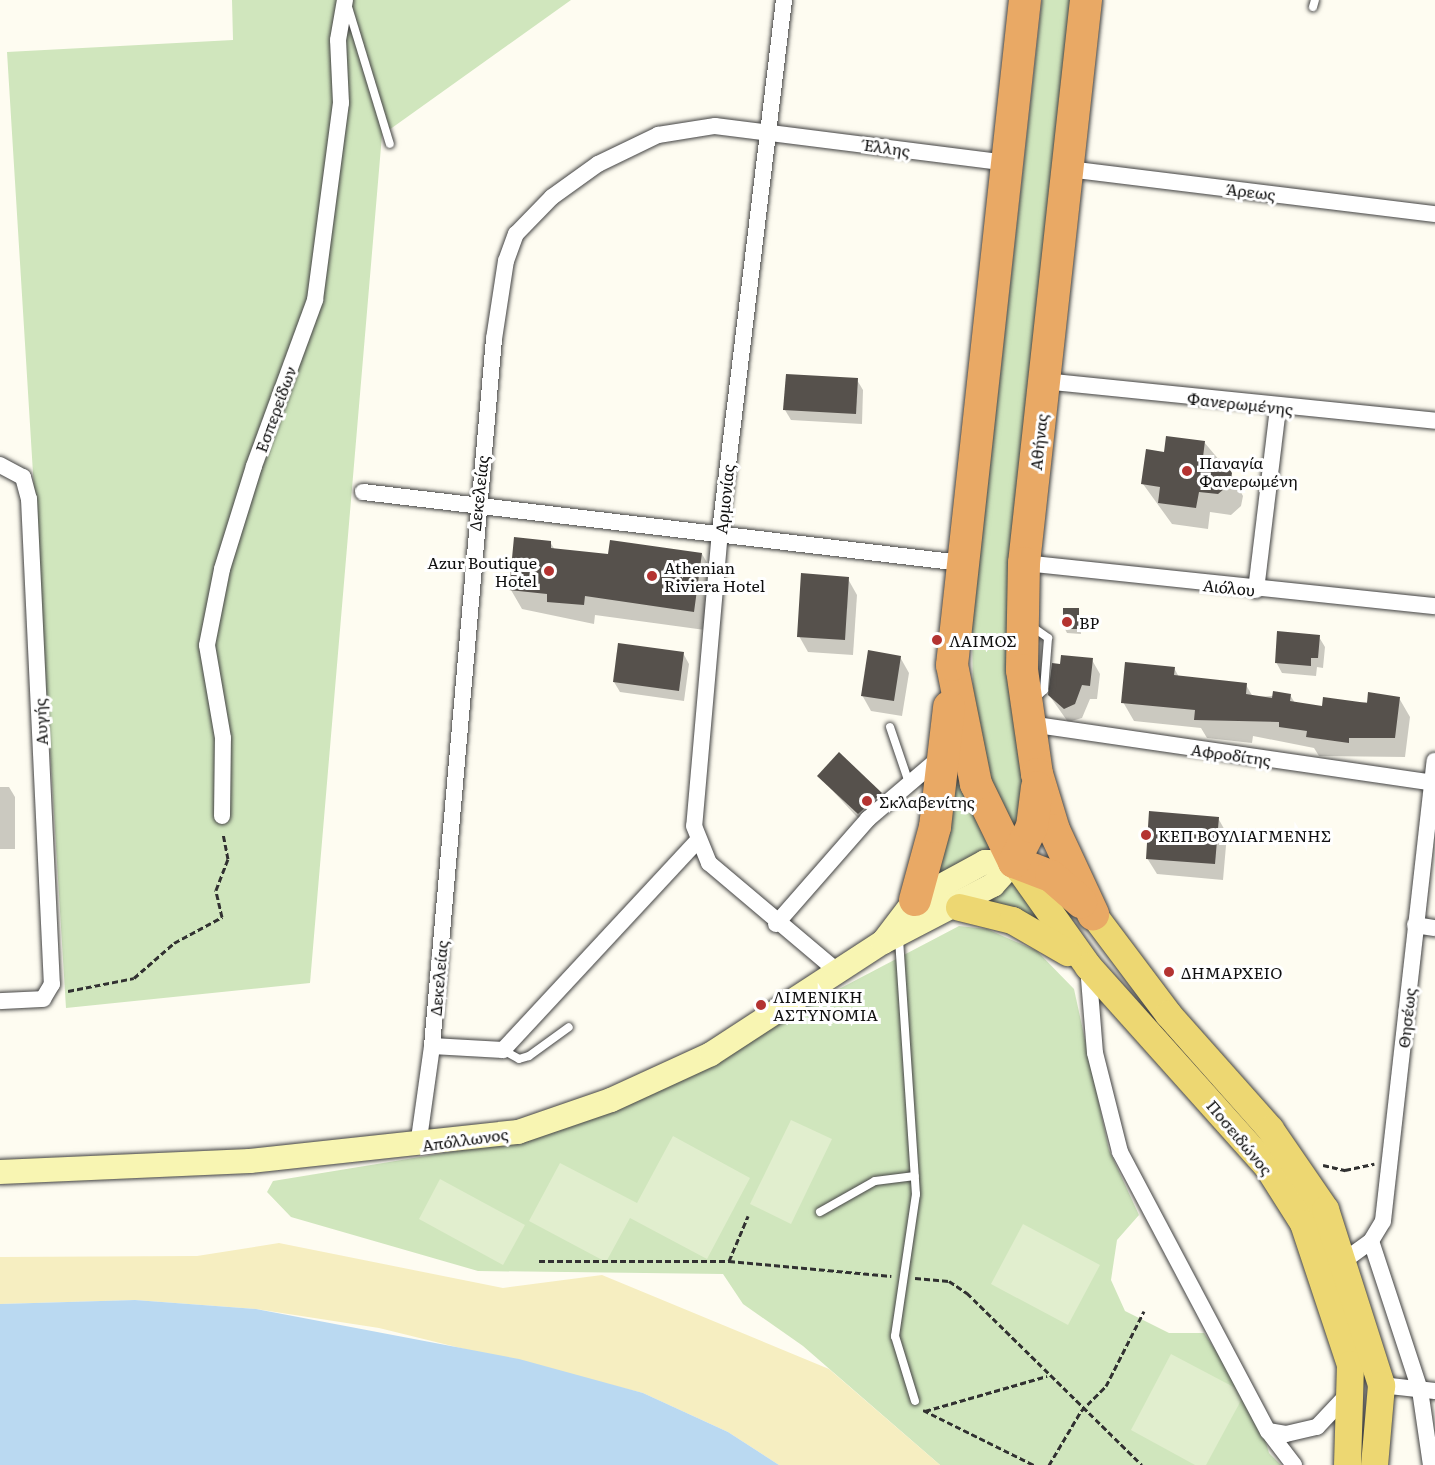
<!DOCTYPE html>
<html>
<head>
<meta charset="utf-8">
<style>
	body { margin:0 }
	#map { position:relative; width:1435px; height:1465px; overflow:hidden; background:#fefcf1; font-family:Literata,serif }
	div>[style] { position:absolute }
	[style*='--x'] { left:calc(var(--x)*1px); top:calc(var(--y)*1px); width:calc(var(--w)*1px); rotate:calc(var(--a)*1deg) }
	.green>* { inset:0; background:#d0e6bd }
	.sand>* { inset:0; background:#f6eec1 }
	.pitch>* { inset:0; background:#e1eece }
	.water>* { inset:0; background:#bad9f1 }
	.shadow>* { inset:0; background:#0003 }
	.building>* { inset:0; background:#56514c }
	.path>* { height:3px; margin-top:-1.5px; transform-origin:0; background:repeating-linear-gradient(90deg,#313131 0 6px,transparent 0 9px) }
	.roads { filter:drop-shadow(0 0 2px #424242) drop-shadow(0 0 2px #424242) }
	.lane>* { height:8px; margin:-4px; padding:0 4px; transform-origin:4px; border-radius:4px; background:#fff }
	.street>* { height:16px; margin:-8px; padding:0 8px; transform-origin:8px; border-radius:8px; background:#fff }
	.secondary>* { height:24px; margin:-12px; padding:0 12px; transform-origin:12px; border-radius:12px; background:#f8f5b2 }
	.primary>* { height:27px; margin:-13.5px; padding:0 13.5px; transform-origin:13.5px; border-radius:13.5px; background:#edd772 }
	.highway>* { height:32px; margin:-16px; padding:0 16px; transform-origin:16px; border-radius:16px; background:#e9a965 }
	.dots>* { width:16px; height:16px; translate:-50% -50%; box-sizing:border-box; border:3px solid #fff; border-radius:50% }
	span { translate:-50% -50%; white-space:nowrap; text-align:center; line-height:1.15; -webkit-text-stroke:6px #fff; paint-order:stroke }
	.street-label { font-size:16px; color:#0f0f0f }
	.poi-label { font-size:16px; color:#0f0f0f }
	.left { translate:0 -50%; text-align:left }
	.right { translate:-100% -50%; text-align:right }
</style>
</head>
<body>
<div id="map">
	<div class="green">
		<div style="clip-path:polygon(232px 0,571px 0,382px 135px,310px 983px,66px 1008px,7px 52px,233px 40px)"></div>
		<div style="clip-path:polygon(1042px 0,1073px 0,1008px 635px,1030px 792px,1017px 840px,1000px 816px,973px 703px,972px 627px)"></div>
		<div style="clip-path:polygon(952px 775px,964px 775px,992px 845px,927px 887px)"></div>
		<div style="clip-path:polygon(1011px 881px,1044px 924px,975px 903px)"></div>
		<div style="clip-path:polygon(959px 926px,987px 929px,1037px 951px,1074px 989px,1109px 1150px,1139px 1215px,1117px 1240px,1111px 1280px,1125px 1311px,1169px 1333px,1204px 1333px,1257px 1412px,1269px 1453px,1281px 1465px,940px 1465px,803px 1346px,743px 1304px,723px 1274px,478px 1271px,291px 1217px,267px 1192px,273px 1181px,512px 1142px,635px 1096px)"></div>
	</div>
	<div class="sand">
		<div style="clip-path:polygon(279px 1243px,503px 1288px,602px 1275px,829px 1369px,940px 1465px,779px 1465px,728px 1432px,643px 1393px,379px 1328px,256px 1309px,135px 1300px,0 1304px,0 1257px,197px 1256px)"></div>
	</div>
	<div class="pitch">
		<div style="clip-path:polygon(791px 1120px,832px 1139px,791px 1224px,750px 1204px)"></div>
		<div style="clip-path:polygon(673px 1136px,750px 1178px,707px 1259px,630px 1218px,606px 1262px,529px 1221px,560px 1163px,637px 1203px)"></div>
		<div style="clip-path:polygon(440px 1179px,525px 1225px,503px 1265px,419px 1219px)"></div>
		<div style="clip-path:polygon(1023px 1224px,1100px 1265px,1068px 1325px,991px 1284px)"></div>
		<div style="clip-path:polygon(1171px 1354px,1245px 1393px,1206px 1465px,1195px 1465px,1131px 1430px)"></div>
	</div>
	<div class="water">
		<div style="clip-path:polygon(135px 1300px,256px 1309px,519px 1359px,643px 1393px,728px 1432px,779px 1465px,0 1465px,0 1304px)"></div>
	</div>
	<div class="shadow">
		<div style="clip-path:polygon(857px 380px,863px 390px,862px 424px,791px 420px,785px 410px)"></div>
		<div style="clip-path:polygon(1204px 442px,1231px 474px,1243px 496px,1241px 506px,1231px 515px,1210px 512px,1208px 529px,1172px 524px,1143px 484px,1166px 454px)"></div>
		<div style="clip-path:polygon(550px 542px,555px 550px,609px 556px,702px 554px,713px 573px,705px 630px,595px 615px,594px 624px,522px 609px,511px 590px)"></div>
		<div style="clip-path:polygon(848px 579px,857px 595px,853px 655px,808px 652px,799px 636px)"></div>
		<div style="clip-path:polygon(1078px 610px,1081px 634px,1067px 633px,1065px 629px)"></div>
		<div style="clip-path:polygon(1319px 637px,1325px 647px,1323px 668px,1317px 667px,1316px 676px,1282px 673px,1276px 662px)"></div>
		<div style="clip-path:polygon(683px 653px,689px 664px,684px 701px,620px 692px,614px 682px)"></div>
		<div style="clip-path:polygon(900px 657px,909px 673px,902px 716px,871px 711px,862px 695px)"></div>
		<div style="clip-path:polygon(1092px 660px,1100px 674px,1097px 699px,1090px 699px,1082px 718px,1068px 722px,1049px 695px,1061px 666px)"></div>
		<div style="clip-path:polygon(1174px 668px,1179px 677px,1246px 685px,1253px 697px,1290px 695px,1295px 703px,1323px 707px,1399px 698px,1410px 717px,1405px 757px,1319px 756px,1314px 748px,1253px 736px,1252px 743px,1207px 738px,1201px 728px,1134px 721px,1123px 702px)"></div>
		<div style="clip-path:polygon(839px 754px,890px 810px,868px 829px,819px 776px)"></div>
		<div style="clip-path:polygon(0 787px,9px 787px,15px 797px,15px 849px,0 849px)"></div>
		<div style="clip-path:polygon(1218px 818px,1227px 834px,1223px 880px,1157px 874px,1147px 858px)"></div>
	</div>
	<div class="building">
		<div style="clip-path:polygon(786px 374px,858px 378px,856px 414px,783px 410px)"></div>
		<div style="clip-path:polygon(1166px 436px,1205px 441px,1203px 457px,1223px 459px,1232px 473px,1230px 484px,1218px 494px,1199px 492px,1196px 508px,1158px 503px,1160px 487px,1141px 484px,1146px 449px,1164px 452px)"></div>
		<div style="clip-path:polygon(514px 537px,551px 541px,551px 548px,608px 554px,610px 540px,702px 553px,694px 612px,585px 596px,584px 605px,547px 602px,547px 594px,509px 590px)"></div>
		<div style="clip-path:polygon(801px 573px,849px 577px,845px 640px,797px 637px)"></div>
		<div style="clip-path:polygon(1063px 608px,1079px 608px,1079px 629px,1063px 629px)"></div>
		<div style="clip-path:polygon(1277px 631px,1320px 635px,1318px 658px,1311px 658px,1311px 666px,1275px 663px)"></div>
		<div style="clip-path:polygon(618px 643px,684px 652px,679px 691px,613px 682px)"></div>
		<div style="clip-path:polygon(868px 650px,901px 656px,894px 701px,861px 696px)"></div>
		<div style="clip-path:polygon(1061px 655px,1093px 658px,1090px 686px,1082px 685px,1075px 704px,1064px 709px,1048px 695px,1052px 663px,1060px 664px)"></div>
		<div style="clip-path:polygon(1125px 662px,1175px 667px,1174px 675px,1247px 683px,1246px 694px,1272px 698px,1273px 691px,1291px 694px,1290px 701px,1322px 706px,1323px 697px,1367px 703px,1368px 692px,1400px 697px,1395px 738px,1349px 738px,1349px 743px,1306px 737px,1307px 731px,1279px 727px,1279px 722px,1194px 720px,1195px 710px,1121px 703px)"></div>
		<div style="clip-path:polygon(839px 752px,882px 793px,858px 814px,817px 776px)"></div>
		<div style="clip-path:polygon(1149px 811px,1219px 817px,1215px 864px,1146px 859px)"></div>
	</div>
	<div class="path">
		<div style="--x:68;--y:991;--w:67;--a:-11.1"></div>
		<div style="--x:134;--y:978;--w:53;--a:-41.2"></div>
		<div style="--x:174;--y:943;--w:55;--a:-28.4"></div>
		<div style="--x:222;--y:917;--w:28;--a:-103"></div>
		<div style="--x:216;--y:890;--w:33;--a:-69"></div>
		<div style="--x:228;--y:859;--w:26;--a:-101"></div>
		<div style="--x:1323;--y:1165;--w:23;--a:13"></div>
		<div style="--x:1345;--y:1170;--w:30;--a:-12"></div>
		<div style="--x:539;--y:1261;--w:190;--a:0"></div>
		<div style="--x:729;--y:1261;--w:163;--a:5.3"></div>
		<div style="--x:729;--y:1261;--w:49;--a:-67.1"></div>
		<div style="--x:915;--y:1278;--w:34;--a:5"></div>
		<div style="--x:949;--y:1281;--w:22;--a:34"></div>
		<div style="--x:967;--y:1293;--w:245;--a:44.5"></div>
		<div style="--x:923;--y:1410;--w:124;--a:26.4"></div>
		<div style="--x:925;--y:1411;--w:127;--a:-16"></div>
		<div style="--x:1049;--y:1465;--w:63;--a:-59.3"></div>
		<div style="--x:1081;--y:1411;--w:35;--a:-45"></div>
		<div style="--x:1106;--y:1386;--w:84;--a:-63.1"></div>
	</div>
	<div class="roads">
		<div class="lane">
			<div style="--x:348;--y:7;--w:143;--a:73"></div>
			<div style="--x:1313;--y:7;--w:7;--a:-74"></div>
			<div style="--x:1031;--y:626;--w:21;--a:35"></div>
			<div style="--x:1048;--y:638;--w:52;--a:94.4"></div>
			<div style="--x:1044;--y:690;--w:13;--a:138"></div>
			<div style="--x:890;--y:727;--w:56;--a:71.2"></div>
			<div style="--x:899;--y:939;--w:256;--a:86.2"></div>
			<div style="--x:916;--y:1194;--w:144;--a:98.4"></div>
			<div style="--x:895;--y:1336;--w:68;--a:72.9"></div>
			<div style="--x:503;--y:1050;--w:18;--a:29"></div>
			<div style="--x:519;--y:1059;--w:10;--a:-17"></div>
			<div style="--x:529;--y:1056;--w:49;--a:-35.9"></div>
			<div style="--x:820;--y:1212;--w:63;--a:-29.4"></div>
			<div style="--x:875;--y:1181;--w:40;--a:-7.1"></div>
		</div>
		<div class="street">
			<div style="--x:784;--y:0;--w:535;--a:96.87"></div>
			<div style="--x:720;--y:531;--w:296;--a:95"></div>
			<div style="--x:694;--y:826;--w:40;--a:68"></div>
			<div style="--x:709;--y:863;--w:170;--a:40.2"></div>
			<div style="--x:1068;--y:169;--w:370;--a:7"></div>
			<div style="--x:1044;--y:381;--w:393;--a:5.8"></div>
			<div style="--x:0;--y:465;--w:26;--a:28"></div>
			<div style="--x:23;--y:477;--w:23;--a:75"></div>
			<div style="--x:29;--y:499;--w:486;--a:87.3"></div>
			<div style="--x:52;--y:984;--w:17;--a:121"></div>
			<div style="--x:43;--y:999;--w:43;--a:177.3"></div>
			<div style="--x:363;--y:492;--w:602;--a:6.77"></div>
			<div style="--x:1024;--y:563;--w:413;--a:6"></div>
			<div style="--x:1256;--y:590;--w:184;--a:-83.1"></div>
			<div style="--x:1030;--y:724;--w:407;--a:8.3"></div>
			<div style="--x:222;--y:816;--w:78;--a:-89.3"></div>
			<div style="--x:223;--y:738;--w:94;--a:-99.8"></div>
			<div style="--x:207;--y:645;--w:77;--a:-78.8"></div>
			<div style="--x:222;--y:569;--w:108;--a:-72.7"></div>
			<div style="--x:254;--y:466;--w:177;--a:-69.8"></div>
			<div style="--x:315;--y:300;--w:199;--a:-82.5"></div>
			<div style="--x:341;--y:103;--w:63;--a:-92.7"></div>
			<div style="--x:338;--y:40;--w:41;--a:-80.1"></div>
			<div style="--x:776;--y:924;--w:140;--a:-48.8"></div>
			<div style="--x:868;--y:819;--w:99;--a:-40.5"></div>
			<div style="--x:1415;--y:925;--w:20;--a:9"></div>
			<div style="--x:1088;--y:966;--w:87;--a:85.4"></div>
			<div style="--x:1095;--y:1053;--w:102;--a:75.8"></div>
			<div style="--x:1120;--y:1152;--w:316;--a:62.1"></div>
			<div style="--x:1268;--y:1431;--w:43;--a:52.6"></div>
			<div style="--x:432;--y:1046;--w:71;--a:3.2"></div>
			<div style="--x:503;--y:1050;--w:285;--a:-47.1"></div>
			<div style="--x:418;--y:1146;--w:101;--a:-82"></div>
			<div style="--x:432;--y:1046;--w:710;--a:-84.99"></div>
			<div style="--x:494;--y:339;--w:79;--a:-81.3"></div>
			<div style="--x:506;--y:261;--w:29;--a:-70"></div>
			<div style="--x:516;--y:234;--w:52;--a:-45.8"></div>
			<div style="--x:552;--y:197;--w:57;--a:-35.7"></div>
			<div style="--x:598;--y:164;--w:67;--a:-25.8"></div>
			<div style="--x:658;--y:135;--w:58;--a:-9"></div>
			<div style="--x:715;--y:126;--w:294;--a:7.2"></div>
			<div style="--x:1371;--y:1241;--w:157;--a:71.8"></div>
			<div style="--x:1420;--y:1390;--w:76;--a:81.7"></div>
			<div style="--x:1345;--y:1260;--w:32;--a:-36"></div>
			<div style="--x:1371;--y:1241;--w:23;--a:-59"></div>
			<div style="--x:1383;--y:1221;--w:463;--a:-83.6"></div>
			<div style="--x:1381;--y:1385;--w:54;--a:6.3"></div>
			<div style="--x:1268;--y:1431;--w:18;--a:9"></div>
			<div style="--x:1286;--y:1434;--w:32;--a:-13"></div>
			<div style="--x:1317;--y:1427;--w:48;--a:-46.7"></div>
		</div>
		<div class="secondary">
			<div style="--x:0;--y:1172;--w:250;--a:-2.5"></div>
			<div style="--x:250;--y:1161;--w:270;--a:-6.2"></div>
			<div style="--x:518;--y:1132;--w:98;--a:-19"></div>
			<div style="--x:611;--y:1100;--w:110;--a:-24.7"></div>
			<div style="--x:711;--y:1054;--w:205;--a:-33.1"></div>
			<div style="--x:883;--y:942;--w:124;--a:-27.4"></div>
			<div style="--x:993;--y:885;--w:31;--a:-48"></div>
			<div style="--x:1014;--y:862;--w:29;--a:180"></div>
			<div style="--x:985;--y:862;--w:80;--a:151.5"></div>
			<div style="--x:915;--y:900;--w:53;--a:127.3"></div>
		</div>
		<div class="primary">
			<div style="--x:1014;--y:862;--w:128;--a:54.6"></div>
			<div style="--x:1088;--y:966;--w:268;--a:48.2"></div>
			<div style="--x:1267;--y:1166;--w:67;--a:57.7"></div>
			<div style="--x:1303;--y:1223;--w:149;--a:71.6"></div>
			<div style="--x:1350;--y:1364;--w:101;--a:91.7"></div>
			<div style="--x:959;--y:907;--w:55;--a:13.8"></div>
			<div style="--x:1012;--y:920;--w:64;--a:30.2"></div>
			<div style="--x:1093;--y:914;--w:125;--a:53.1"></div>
			<div style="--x:1168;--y:1014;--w:154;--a:48.4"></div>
			<div style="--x:1270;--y:1129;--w:97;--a:55.5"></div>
			<div style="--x:1325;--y:1209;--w:185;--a:72.3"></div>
			<div style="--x:1381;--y:1385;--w:80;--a:95"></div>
		</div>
		<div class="highway">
			<div style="--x:1086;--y:0;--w:566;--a:96.28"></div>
			<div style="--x:1024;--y:563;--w:107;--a:91.1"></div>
			<div style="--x:1022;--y:670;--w:105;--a:81.8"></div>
			<div style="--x:1037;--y:774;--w:59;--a:73.1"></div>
			<div style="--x:1054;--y:830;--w:93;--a:65.1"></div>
			<div style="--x:1014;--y:862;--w:87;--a:-116"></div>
			<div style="--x:976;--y:784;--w:121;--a:-101.4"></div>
			<div style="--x:952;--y:665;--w:669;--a:-83.74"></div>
			<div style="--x:1014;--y:862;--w:40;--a:21"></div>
			<div style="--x:1051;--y:876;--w:40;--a:41"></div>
			<div style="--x:1014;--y:862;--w:39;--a:-63"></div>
			<div style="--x:1032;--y:827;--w:40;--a:-82.9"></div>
			<div style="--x:915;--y:900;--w:76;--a:-74.7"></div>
			<div style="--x:935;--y:827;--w:121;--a:-83.3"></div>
		</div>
	</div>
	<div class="dots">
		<div style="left:1187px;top:471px;background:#b43331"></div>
		<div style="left:549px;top:571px;background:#b43331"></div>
		<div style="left:652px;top:576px;background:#b43331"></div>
		<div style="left:1067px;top:622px;background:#b43331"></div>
		<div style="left:937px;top:640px;background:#b43331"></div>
		<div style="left:867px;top:801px;background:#b43331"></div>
		<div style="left:1146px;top:835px;background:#b43331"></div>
		<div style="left:1169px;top:972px;background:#b43331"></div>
		<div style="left:761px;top:1005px;background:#b43331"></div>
	</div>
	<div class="street-label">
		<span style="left:887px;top:147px;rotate:8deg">Έλλης</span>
		<span style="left:1251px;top:191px;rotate:7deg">Άρεως</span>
		<span style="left:1240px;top:403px;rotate:6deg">Φανερωμένης</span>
		<span style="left:275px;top:409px;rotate:-70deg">Εσπερείδων</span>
		<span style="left:1038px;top:442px;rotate:-84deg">Αθήνας</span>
		<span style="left:478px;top:493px;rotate:-84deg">Δεκελείας</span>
		<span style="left:724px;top:499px;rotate:-84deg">Αρμονίας</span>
		<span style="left:1229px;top:587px;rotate:6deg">Αιόλου</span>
		<span style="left:40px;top:722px;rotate:-93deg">Αυγής</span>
		<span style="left:1231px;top:754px;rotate:8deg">Αφροδίτης</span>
		<span style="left:438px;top:978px;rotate:-85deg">Δεκελείας</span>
		<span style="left:1406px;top:1018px;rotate:-84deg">Θησέως</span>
		<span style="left:1240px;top:1137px;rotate:50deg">Ποσειδώνος</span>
		<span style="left:465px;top:1139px;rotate:-8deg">Απόλλωνος</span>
	</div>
	<div class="poi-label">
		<span class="left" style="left:1199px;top:471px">Παναγία<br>Φανερωμένη</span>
		<span class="right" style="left:537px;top:571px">Azur Boutique<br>Hotel</span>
		<span class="left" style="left:664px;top:576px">Athenian<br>Riviera Hotel</span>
		<span class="left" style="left:1079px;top:622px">BP</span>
		<span class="left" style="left:949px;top:640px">ΛΑΙΜΟΣ</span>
		<span class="left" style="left:879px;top:801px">Σκλαβενίτης</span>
		<span class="left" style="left:1158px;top:835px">ΚΕΠ ΒΟΥΛΙΑΓΜΕΝΗΣ</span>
		<span class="left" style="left:1181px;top:972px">ΔΗΜΑΡΧΕΙΟ</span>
		<span class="left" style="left:773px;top:1005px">ΛΙΜΕΝΙΚΗ<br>ΑΣΤΥΝΟΜΙΑ</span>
	</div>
</div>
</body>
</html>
